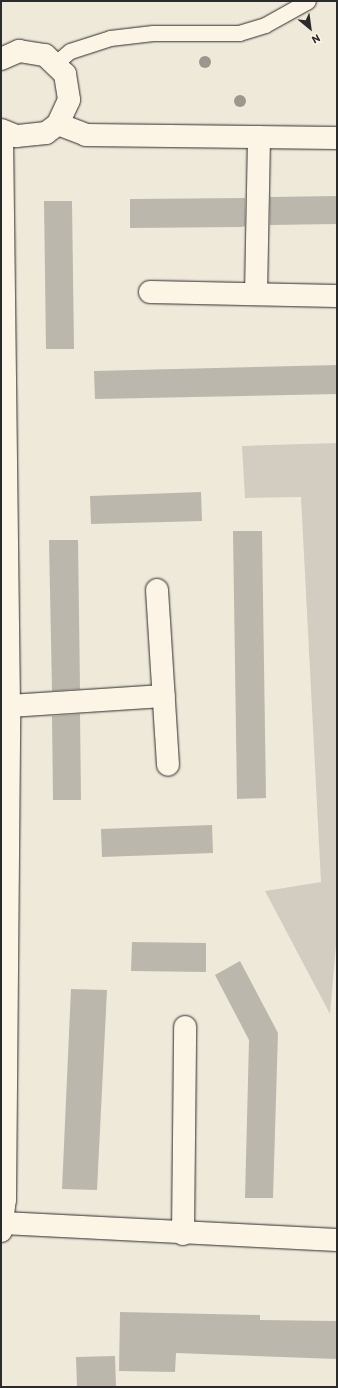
<!DOCTYPE html>
<html>
<head>
<meta charset="utf-8">
<style>
	body { margin:0 }
	#map { position:relative; width:338px; height:1388px; overflow:hidden; background:#efe9da; font-family:Itim,sans-serif }
	div>[style] { position:absolute }
	[style*='--x'] { left:calc(var(--x)*1px); top:calc(var(--y)*1px); width:calc(var(--w)*1px); rotate:calc(var(--a)*1deg) }
	.green>* { inset:0; background:#d2cdc0 }
	.building>* { inset:0; background:#bcb7ac }
	.roads { filter:drop-shadow(0 0 1px #2b2b2b) drop-shadow(0 0 1px #2b2b2b) }
	.lane>* { height:15px; margin:-7.5px; padding:0 7.5px; transform-origin:7.5px; border-radius:7.5px; background:#fcf5e5 }
	.street>* { height:22px; margin:-11px; padding:0 11px; transform-origin:11px; border-radius:11px; background:#fcf5e5 }
	.trees>* { width:12px; height:12px; margin:-6px; border-radius:50%; background:#9a978e }
	span { translate:-50% -50%; white-space:nowrap; text-align:center; line-height:1.15; -webkit-text-stroke:4px #fcf5e5; paint-order:stroke }
	.frame { position:absolute; inset:0; border:2px solid #2b2b2b; pointer-events:none }
	.north { position:absolute; left:290px; top:8px; width:40px; height:40px; -webkit-text-stroke:3px #fcf5e5; paint-order:stroke; rotate:151deg; font-size:11px; font-weight:700; line-height:16px; text-align:center; color:#2b2b2b }
	.north::after { content:''; display:block; margin:auto; width:14px; height:18px; background:#2b2b2b; clip-path:polygon(50% 0,100% 100%,50% 72%,0 100%) }
</style>
</head>
<body>
<div id="map">
	<div class="green">
		<div style="clip-path:polygon(337px 443px,337px 933px,330px 1014px,265px 891px,321px 882px,301px 497px,245px 498px,242px 446px)"></div>
	</div>
	<div class="building">
		<div style="clip-path:polygon(337px 196px,337px 224px,270px 225px,270px 197px)"></div>
		<div style="clip-path:polygon(245px 198px,245px 226px,241px 227px,130px 228px,130px 199px)"></div>
		<div style="clip-path:polygon(44px 201px,72px 201px,74px 349px,46px 349px)"></div>
		<div style="clip-path:polygon(337px 365px,337px 394px,95px 399px,94px 371px)"></div>
		<div style="clip-path:polygon(201px 492px,202px 521px,91px 524px,90px 496px)"></div>
		<div style="clip-path:polygon(233px 531px,262px 531px,266px 798px,237px 799px)"></div>
		<div style="clip-path:polygon(49px 540px,78px 540px,80px 689px,52px 691px)"></div>
		<div style="clip-path:polygon(80px 714px,81px 800px,53px 800px,52px 716px)"></div>
		<div style="clip-path:polygon(212px 825px,213px 853px,102px 857px,101px 829px)"></div>
		<div style="clip-path:polygon(132px 942px,206px 943px,206px 972px,131px 971px)"></div>
		<div style="clip-path:polygon(240px 961px,278px 1033px,273px 1198px,245px 1198px,249px 1040px,215px 975px)"></div>
		<div style="clip-path:polygon(71px 989px,107px 990px,97px 1190px,62px 1189px)"></div>
		<div style="clip-path:polygon(120px 1312px,260px 1315px,260px 1320px,337px 1321px,337px 1359px,176px 1353px,175px 1372px,119px 1371px)"></div>
		<div style="clip-path:polygon(115px 1356px,116px 1387px,77px 1387px,76px 1357px)"></div>
	</div>
	<div class="roads">
		<div class="lane">
			<div style="--x:56;--y:63;--w:18;--a:-41"></div>
			<div style="--x:70;--y:51;--w:42;--a:-18"></div>
			<div style="--x:110;--y:38;--w:43;--a:-6.6"></div>
			<div style="--x:153;--y:33;--w:86;--a:0"></div>
			<div style="--x:239;--y:33;--w:27;--a:-17"></div>
			<div style="--x:265;--y:25;--w:49;--a:-29.2"></div>
		</div>
		<div class="street">
			<div style="--x:1;--y:59;--w:20;--a:-24"></div>
			<div style="--x:19;--y:51;--w:26;--a:9"></div>
			<div style="--x:45;--y:55;--w:28;--a:44"></div>
			<div style="--x:65;--y:74;--w:26;--a:81"></div>
			<div style="--x:69;--y:100;--w:26;--a:115"></div>
			<div style="--x:58;--y:124;--w:15;--a:143"></div>
			<div style="--x:46;--y:133;--w:30;--a:174"></div>
			<div style="--x:16;--y:136;--w:16;--a:-158"></div>
			<div style="--x:58;--y:124;--w:30;--a:21"></div>
			<div style="--x:86;--y:135;--w:251;--a:0.7"></div>
			<div style="--x:150;--y:292;--w:187;--a:1.2"></div>
			<div style="--x:256;--y:294;--w:157;--a:-88.9"></div>
			<div style="--x:157;--y:590;--w:175;--a:86.4"></div>
			<div style="--x:9;--y:706;--w:155;--a:-3.7"></div>
			<div style="--x:3;--y:1223;--w:334;--a:2.9"></div>
			<div style="--x:1;--y:1231;--w:31;--a:-83"></div>
			<div style="--x:5;--y:1200;--w:494;--a:-89.5"></div>
			<div style="--x:9;--y:706;--w:575;--a:-90.7"></div>
			<div style="--x:183;--y:1234;--w:207;--a:-89.4"></div>
		</div>
	</div>
	<div class="trees">
		<div style="left:205px;top:62px"></div>
		<div style="left:240px;top:101px"></div>
	</div>
	<div class="frame"></div>
	<div class="north">N</div>
</div>
</body>
</html>
